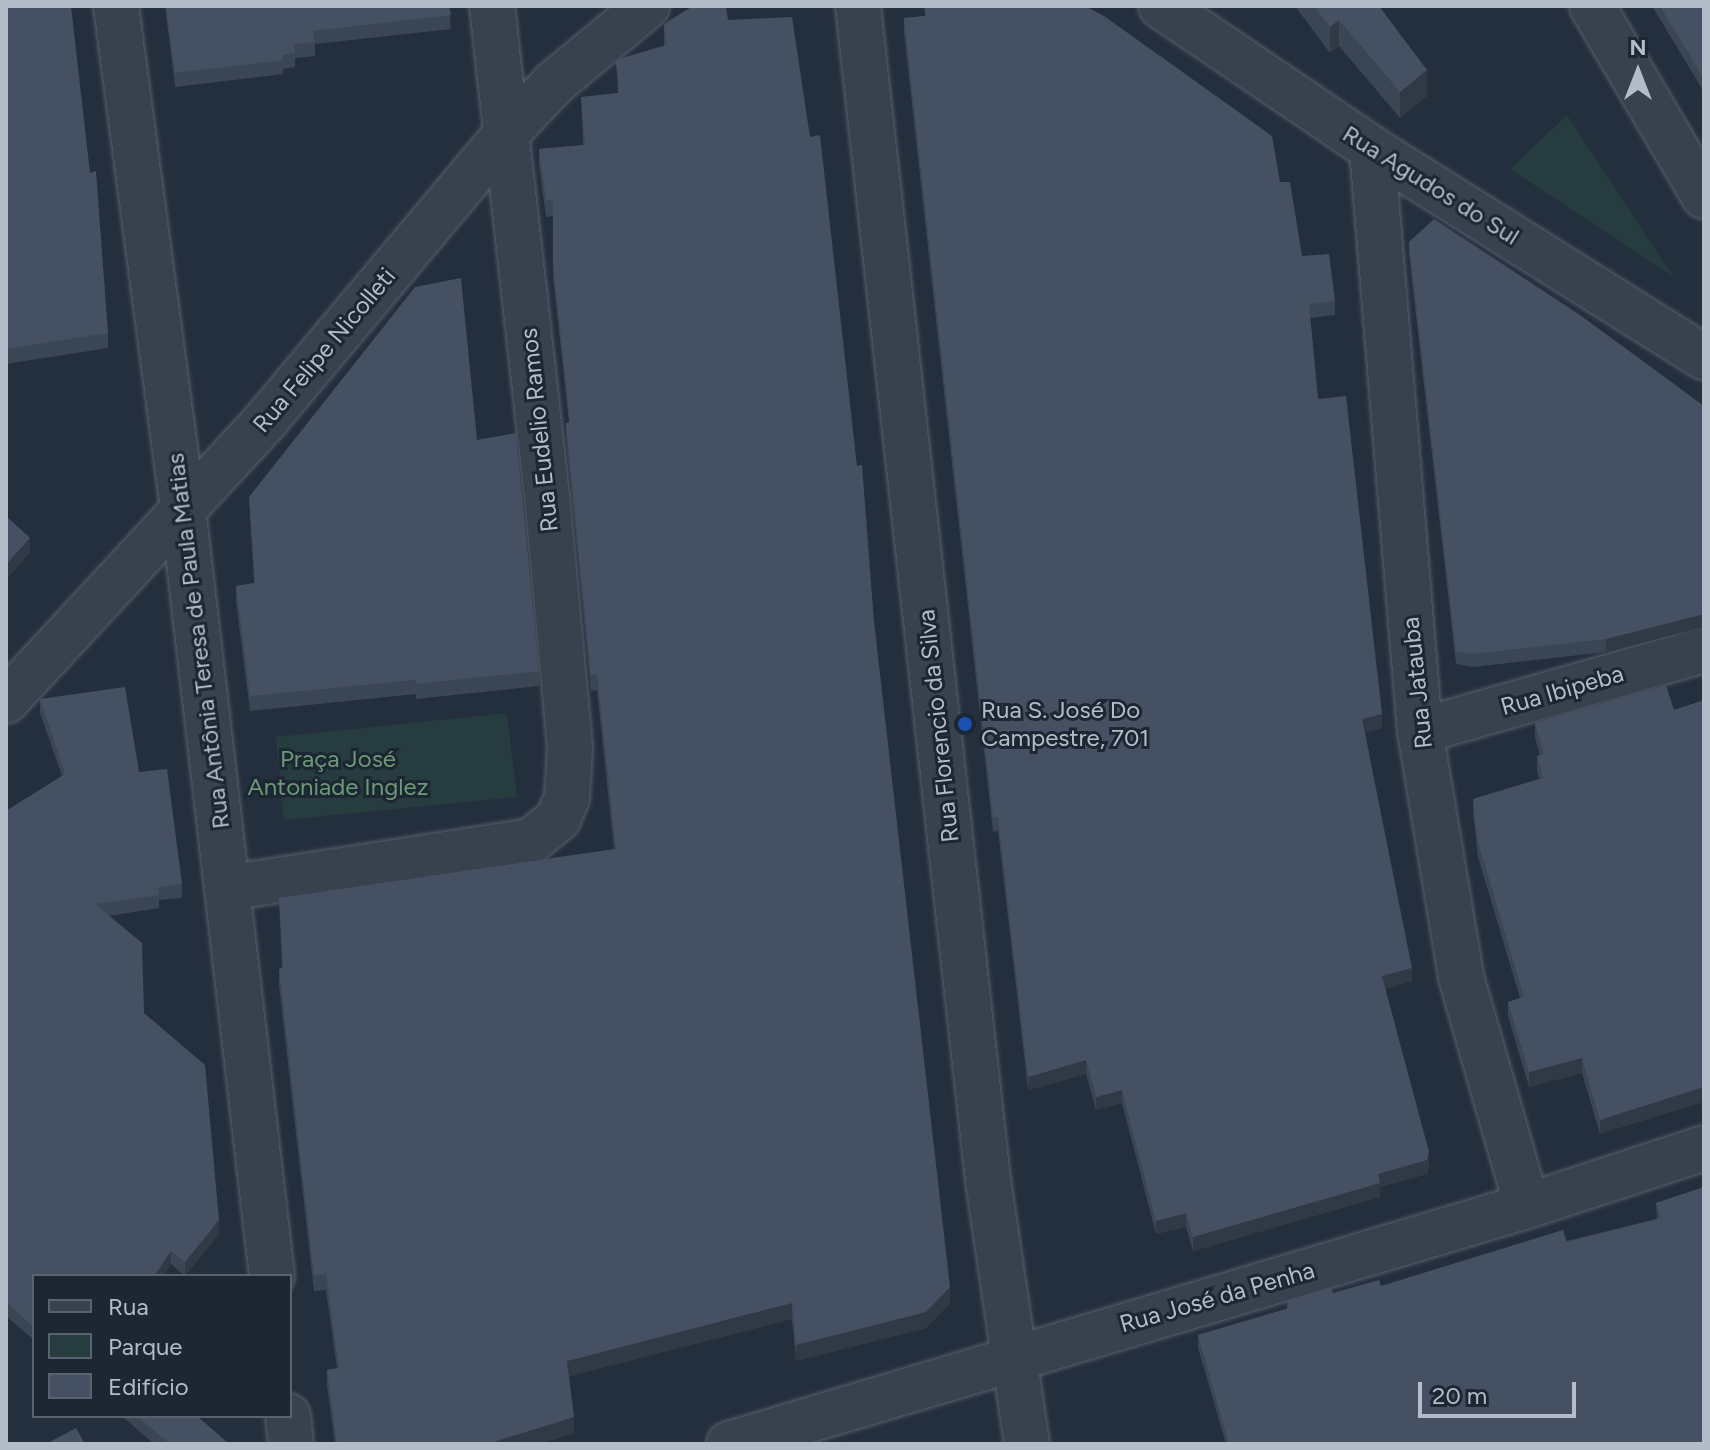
<!DOCTYPE html>
<html>
<head>
<meta charset="utf-8">
<style>
	body { margin:0 }
	#map { position:relative; width:1710px; height:1450px; overflow:hidden; background:#242f3e; font-family:Figtree,sans-serif }
	div>[style] { position:absolute }
	[style*='--x'] { left:calc(var(--x)*1px); top:calc(var(--y)*1px); width:calc(var(--w)*1px); rotate:calc(var(--a)*1deg) }
	.green>* { inset:0; background:#263c3f }
	.roads { filter:drop-shadow(0 0 2px #565f6c) drop-shadow(0 0 2px #565f6c) }
	.minor>* { height:44px; margin:-22px; padding:0 22px; transform-origin:22px; border-radius:22px; background:#38414e }
	.wall>* { inset:0; background:#3b4654 }
	.shaded-wall>* { inset:0; background:#303945 }
	.building>* { inset:0; background:#455162 }
	.dots>* { width:22px; height:22px; translate:-50% -50%; box-sizing:border-box; border:4px solid #1d2633; border-radius:50% }
	span { translate:-50% -50%; white-space:nowrap; text-align:center; line-height:1.15; -webkit-text-stroke:6px #1d2633; paint-order:stroke }
	.street-label { font-size:24px; color:#b4bcc9 }
	.poi-label { font-size:24px; color:#b4bcc9 }
	.left { translate:0 -50%; text-align:left }
	.park-label { font-size:24px; color:#6b9a76 }
	.frame { position:absolute; inset:0; border:8px solid #b4bcc9; pointer-events:none }
	.legend { position:absolute; left:32px; top:1274px; width:260px; height:144px; box-sizing:border-box; background:#1d2633; border:2px solid #59626f; margin:0; padding:10px 14px; list-style:none; font-size:24px; color:#b4bcc9 }
	.legend li { display:flex; align-items:center; gap:16px; height:40px }
	.legend b { width:40px; border:2px solid #59626f }
	.north { position:absolute; left:1598px; top:32px; width:80px; height:80px; -webkit-text-stroke:6px #1d2633; paint-order:stroke; rotate:0deg; font-size:22px; font-weight:700; line-height:32px; text-align:center; color:#b4bcc9 }
	.north::after { content:''; display:block; margin:auto; width:28px; height:36px; background:#b4bcc9; clip-path:polygon(50% 0,100% 100%,50% 72%,0 100%) }
	.scale { position:absolute; left:1418px; top:1382px; width:158px; height:36px; box-sizing:border-box; border:4px solid #b4bcc9; border-top:0; padding-left:10px; font-size:24px; line-height:28px; white-space:nowrap; color:#b4bcc9; -webkit-text-stroke:6px #1d2633; paint-order:stroke }
</style>
</head>
<body>
<div id="map">
	<div class="green">
		<div style="clip-path:polygon(1567px 115px,1674px 278px,1675px 278px,1510px 169px)"></div>
		<div style="clip-path:polygon(507px 713px,517px 797px,284px 820px,276px 737px)"></div>
	</div>
	<div class="roads">
		<div class="minor">
			<div style="--x:116;--y:6;--w:507;--a:82.41"></div>
			<div style="--x:183;--y:509;--w:772;--a:83.38"></div>
			<div style="--x:858;--y:6;--w:1181;--a:83.68"></div>
			<div style="--x:988;--y:1180;--w:267;--a:81.6"></div>
			<div style="--x:1161;--y:6;--w:255;--a:34.1"></div>
			<div style="--x:1372;--y:149;--w:392;--a:32.1"></div>
			<div style="--x:1592;--y:6;--w:221;--a:59.5"></div>
			<div style="--x:1372;--y:149;--w:584;--a:85.29"></div>
			<div style="--x:1420;--y:731;--w:249;--a:80.5"></div>
			<div style="--x:1461;--y:977;--w:238;--a:73.9"></div>
			<div style="--x:6;--y:701;--w:383;--a:-47.2"></div>
			<div style="--x:266;--y:420;--w:373;--a:-50"></div>
			<div style="--x:506;--y:134;--w:70;--a:-46.7"></div>
			<div style="--x:554;--y:83;--w:121;--a:-39.6"></div>
			<div style="--x:1420;--y:731;--w:295;--a:-15.9"></div>
			<div style="--x:227;--y:888;--w:308;--a:-8.8"></div>
			<div style="--x:531;--y:841;--w:35;--a:-39"></div>
			<div style="--x:558;--y:819;--w:23;--a:-67"></div>
			<div style="--x:567;--y:798;--w:50;--a:-86.6"></div>
			<div style="--x:570;--y:748;--w:253;--a:-95.2"></div>
			<div style="--x:547;--y:496;--w:493;--a:-96.4"></div>
			<div style="--x:288;--y:1416;--w:28;--a:84"></div>
			<div style="--x:729;--y:1444;--w:833;--a:-16.61"></div>
			<div style="--x:1527;--y:1206;--w:186;--a:-18.1"></div>
		</div>
	</div>
	<div class="wall">
		<div style="clip-path:polygon(6px 6px,108px 333px,108px 348px,6px 364px)"></div>
		<div style="clip-path:polygon(165px 6px,449px 6px,451px 29px,315px 44px,315px 56px,295px 58px,295px 67px,283px 69px,283px 74px,175px 87px)"></div>
		<div style="clip-path:polygon(924px 6px,1085px 6px,1280px 182px,1302px 256px,1335px 301px,1335px 315px,1310px 318px,1318px 399px,1382px 728px,1365px 732px,1412px 981px,1385px 989px,1429px 1166px,1427px 1174px,1380px 1187px,1380px 1197px,1193px 1251px,1186px 1227px,1156px 1234px,1122px 1103px,1096px 1110px,1086px 1074px,1028px 1090px,998px 831px,993px 832px,904px 32px,904px 18px,925px 16px)"></div>
		<div style="clip-path:polygon(1295px 6px,1379px 6px,1427px 96px,1400px 118px,1339px 46px,1330px 53px)"></div>
		<div style="clip-path:polygon(1652px 6px,1704px 6px,1704px 92px)"></div>
		<div style="clip-path:polygon(728px 20px,874px 622px,950px 1303px,926px 1328px,796px 1361px,792px 1319px,569px 1376px,574px 1433px,539px 1444px,335px 1444px,327px 1386px,327px 1370px,337px 1368px,326px 1290px,314px 1291px,279px 985px,279px 969px,282px 968px,279px 898px,614px 849px,597px 690px,591px 691px,566px 439px,566px 423px,569px 423px,553px 277px,553px 216px,546px 217px,539px 165px,539px 149px,583px 145px,581px 97px,618px 93px,616px 60px,664px 46px,664px 24px)"></div>
		<div style="clip-path:polygon(1409px 242px,1704px 406px,1704px 627px,1606px 652px,1473px 667px,1456px 664px,1409px 255px)"></div>
		<div style="clip-path:polygon(477px 440px,539px 671px,539px 686px,416px 699px,416px 694px,250px 711px,236px 601px,236px 586px,254px 583px,249px 497px)"></div>
		<div style="clip-path:polygon(1666px 685px,1600px 1134px,1582px 1073px,1529px 1087px,1508px 1016px,1508px 1002px,1520px 998px,1478px 857px,1473px 813px,1473px 799px,1539px 779px,1537px 770px,1537px 756px,1540px 755px,1535px 738px,1535px 723px)"></div>
		<div style="clip-path:polygon(40px 699px,139px 772px,182px 884px,182px 898px,159px 900px,159px 908px,109px 916px,219px 1234px,185px 1276px,171px 1264px,163px 1276px,34px 1276px,34px 1340px,6px 1316px,6px 811px,62px 776px,40px 713px)"></div>
		<div style="clip-path:polygon(1704px 1187px,1704px 1444px,1226px 1444px,1198px 1348px,1198px 1335px,1287px 1309px,1287px 1300px,1381px 1286px,1657px 1219px,1656px 1203px)"></div>
		<div style="clip-path:polygon(122px 1416px,197px 1416px,229px 1444px,154px 1444px)"></div>
	</div>
	<div class="shaded-wall">
		<div style="clip-path:polygon(1339px 20px,1339px 46px,1330px 53px,1330px 27px)"></div>
		<div style="clip-path:polygon(1427px 70px,1427px 96px,1400px 118px,1400px 92px)"></div>
		<div style="clip-path:polygon(30px 538px,30px 553px,6px 580px,6px 565px)"></div>
		<div style="clip-path:polygon(1704px 614px,1704px 627px,1606px 652px,1606px 639px)"></div>
		<div style="clip-path:polygon(1382px 714px,1382px 728px,1362px 733px,1362px 719px)"></div>
		<div style="clip-path:polygon(1412px 968px,1412px 981px,1382px 990px,1382px 976px)"></div>
		<div style="clip-path:polygon(1582px 1058px,1582px 1073px,1529px 1087px,1529px 1072px)"></div>
		<div style="clip-path:polygon(1086px 1060px,1086px 1074px,1028px 1090px,1028px 1077px)"></div>
		<div style="clip-path:polygon(1704px 1087px,1704px 1102px,1600px 1134px,1600px 1120px)"></div>
		<div style="clip-path:polygon(1122px 1090px,1122px 1103px,1096px 1110px,1096px 1097px)"></div>
		<div style="clip-path:polygon(1429px 1152px,1429px 1166px,1427px 1174px,1380px 1187px,1380px 1197px,1193px 1251px,1193px 1237px)"></div>
		<div style="clip-path:polygon(1186px 1213px,1186px 1227px,1156px 1234px,1156px 1221px)"></div>
		<div style="clip-path:polygon(219px 1220px,219px 1234px,185px 1276px,185px 1262px)"></div>
		<div style="clip-path:polygon(171px 1251px,171px 1264px,163px 1276px,154px 1276px)"></div>
		<div style="clip-path:polygon(950px 1287px,950px 1303px,926px 1328px,796px 1361px,796px 1345px)"></div>
		<div style="clip-path:polygon(792px 1303px,792px 1319px,567px 1377px,567px 1361px)"></div>
		<div style="clip-path:polygon(574px 1417px,574px 1433px,539px 1444px,487px 1444px)"></div>
	</div>
	<div class="building">
		<div style="clip-path:polygon(6px 6px,71px 6px,90px 173px,96px 171px,108px 333px,6px 349px)"></div>
		<div style="clip-path:polygon(166px 6px,449px 6px,451px 15px,313px 31px,315px 42px,294px 44px,295px 53px,282px 55px,283px 60px,175px 73px)"></div>
		<div style="clip-path:polygon(693px 6px,726px 6px,728px 20px,792px 17px,810px 137px,820px 135px,857px 466px,862px 465px,874px 622px,950px 1287px,926px 1312px,796px 1345px,792px 1303px,567px 1361px,574px 1417px,487px 1444px,337px 1444px,327px 1370px,339px 1368px,326px 1274px,314px 1275px,279px 969px,283px 968px,279px 898px,616px 849px,597px 674px,591px 675px,566px 423px,570px 422px,553px 261px,553px 200px,546px 200px,539px 149px,585px 145px,581px 97px,619px 93px,616px 60px,666px 45px,664px 24px)"></div>
		<div style="clip-path:polygon(925px 6px,1085px 6px,1104px 16px,1272px 136px,1280px 182px,1290px 182px,1302px 256px,1329px 254px,1335px 301px,1309px 304px,1318px 399px,1346px 396px,1382px 714px,1362px 719px,1412px 968px,1382px 976px,1429px 1152px,1427px 1160px,1378px 1174px,1380px 1183px,1193px 1237px,1186px 1213px,1156px 1221px,1122px 1090px,1096px 1097px,1086px 1060px,1028px 1077px,998px 817px,993px 818px,904px 18px,926px 16px)"></div>
		<div style="clip-path:polygon(1314px 6px,1379px 6px,1427px 70px,1400px 92px,1339px 20px,1330px 27px)"></div>
		<div style="clip-path:polygon(1660px 6px,1704px 6px,1704px 79px)"></div>
		<div style="clip-path:polygon(1434px 219px,1580px 315px,1704px 406px,1704px 614px,1606px 639px,1473px 654px,1456px 651px,1409px 242px)"></div>
		<div style="clip-path:polygon(461px 278px,477px 440px,516px 433px,539px 671px,416px 684px,416px 680px,250px 696px,236px 586px,255px 583px,249px 497px,415px 287px)"></div>
		<div style="clip-path:polygon(6px 516px,30px 538px,6px 565px)"></div>
		<div style="clip-path:polygon(1666px 685px,1674px 710px,1704px 700px,1704px 1087px,1600px 1120px,1582px 1058px,1529px 1072px,1508px 1002px,1524px 997px,1478px 842px,1473px 799px,1543px 778px,1537px 756px,1544px 754px,1535px 723px)"></div>
		<div style="clip-path:polygon(125px 687px,139px 772px,167px 769px,182px 884px,158px 887px,159px 895px,95px 904px,142px 943px,144px 1013px,205px 1065px,219px 1220px,185px 1262px,171px 1251px,154px 1276px,34px 1276px,34px 1327px,6px 1302px,6px 811px,65px 774px,40px 699px)"></div>
		<div style="clip-path:polygon(1704px 1187px,1704px 1444px,1229px 1444px,1198px 1335px,1289px 1308px,1287px 1300px,1331px 1287px,1333px 1293px,1379px 1280px,1381px 1286px,1563px 1230px,1567px 1242px,1661px 1218px,1656px 1203px)"></div>
		<div style="clip-path:polygon(137px 1416px,197px 1416px,229px 1444px,170px 1444px)"></div>
		<div style="clip-path:polygon(76px 1428px,85px 1444px,46px 1444px)"></div>
	</div>
	<div class="dots">
		<div style="left:965px;top:724px;background:#1a4fb4"></div>
	</div>
	<div class="street-label">
		<span style="left:1431px;top:185px;rotate:32deg">Rua Agudos do Sul</span>
		<span style="left:324px;top:350px;rotate:-50deg">Rua Felipe Nicolleti</span>
		<span style="left:539px;top:430px;rotate:-96deg">Rua Eudelio Ramos</span>
		<span style="left:198px;top:641px;rotate:-97deg">Rua Antônia Teresa de Paula Matias</span>
		<span style="left:1417px;top:683px;rotate:-96deg">Rua Jatauba</span>
		<span style="left:1562px;top:690px;rotate:-16deg">Rua Ibipeba</span>
		<span style="left:938px;top:726px;rotate:-96deg">Rua Florencio da Silva</span>
		<span style="left:1217px;top:1297px;rotate:-16deg">Rua José da Penha</span>
	</div>
	<div class="poi-label">
		<span class="left" style="left:981px;top:724px">Rua S. José Do<br>Campestre, 701</span>
	</div>
	<div class="park-label">
		<span style="left:338px;top:773px">Praça José<br>Antoniade Inglez</span>
	</div>
	<div class="frame"></div>
	<ul class="legend">
	<li><b style="height:10px;background:#38414e"></b>Rua</li>
	<li><b style="height:22px;background:#263c3f"></b>Parque</li>
	<li><b style="height:22px;background:#455162"></b>Edifício</li>
	</ul>
	<div class="north">N</div>
	<div class="scale">20 m</div>
</div>
</body>
</html>
